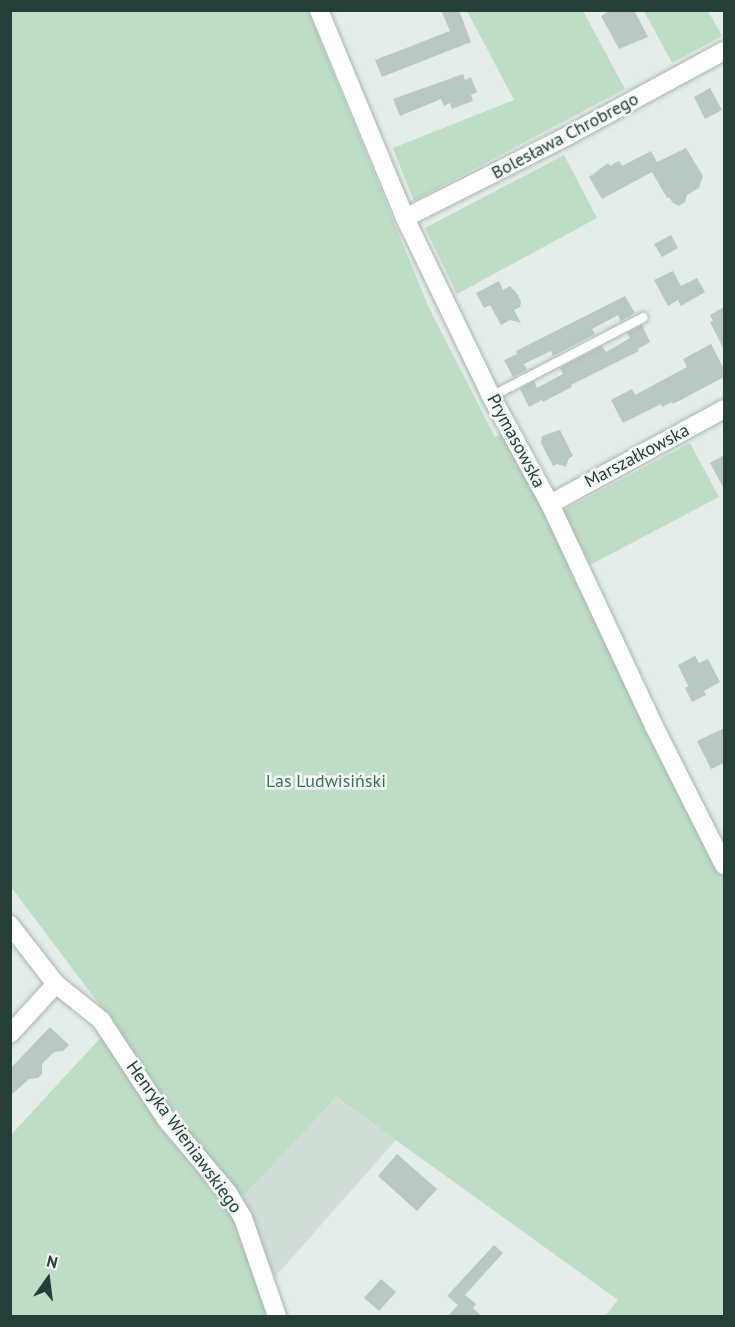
<!DOCTYPE html>
<html>
<head>
<meta charset="utf-8">
<style>
	body { margin:0 }
	#map { position:relative; width:735px; height:1327px; overflow:hidden; background:#e4ede9; font-family:"PT Sans",sans-serif }
	div>[style] { position:absolute }
	[style*='--x'] { left:calc(var(--x)*1px); top:calc(var(--y)*1px); width:calc(var(--w)*1px); rotate:calc(var(--a)*1deg) }
	.built>* { inset:0; background:#d2ddd8 }
	.green>* { inset:0; background:#beddc7 }
	.building>* { inset:0; background:#b9c8c2 }
	.roads { filter:drop-shadow(0 0 2px #a7b5b0) drop-shadow(0 0 2px #a7b5b0) }
	.service>* { height:9px; margin:-4.5px; padding:0 4.5px; transform-origin:4.5px; border-radius:4.5px; background:#fff }
	.minor>* { height:18px; margin:-9px; padding:0 9px; transform-origin:9px; border-radius:9px; background:#fff }
	span { translate:-50% -50%; white-space:nowrap; text-align:center; line-height:1.15; -webkit-text-stroke:5px #f4f9f7; paint-order:stroke }
	.street-label { font-size:18px; color:#243e38 }
	.park-label { font-size:18px; color:#2f744b }
	.frame { position:absolute; inset:0; border:12px solid #243e38; pointer-events:none }
	.north { position:absolute; left:18px; top:1249px; width:60px; height:60px; -webkit-text-stroke:4px #f4f9f7; paint-order:stroke; rotate:14deg; font-size:16px; font-weight:700; line-height:24px; text-align:center; color:#243e38 }
	.north::after { content:''; display:block; margin:auto; width:21px; height:27px; background:#243e38; clip-path:polygon(50% 0,100% 100%,50% 72%,0 100%) }
</style>
</head>
<body>
<div id="map">
	<div class="built">
		<div style="clip-path:polygon(335px 1097px,396px 1140px,275px 1277px,240px 1200px)"></div>
	</div>
	<div class="green">
		<div style="clip-path:polygon(10px 11px,308px 11px,429px 308px,495px 437px,506px 431px,724px 878px,724px 1316px,605px 1316px,618px 1300px,336px 1097px,240px 1200px,168px 1113px,114px 1024px,11px 887px)"></div>
		<div style="clip-path:polygon(467px 11px,583px 11px,625px 89px,414px 201px,393px 148px,514px 100px)"></div>
		<div style="clip-path:polygon(644px 11px,708px 11px,722px 36px,672px 63px)"></div>
		<div style="clip-path:polygon(564px 155px,597px 218px,457px 294px,425px 228px)"></div>
		<div style="clip-path:polygon(690px 443px,719px 497px,590px 565px,562px 511px)"></div>
		<div style="clip-path:polygon(104px 1034px,158px 1125px,231px 1212px,270px 1316px,11px 1316px,10px 1136px)"></div>
	</div>
	<div class="building">
		<div style="clip-path:polygon(441px 10px,459px 10px,471px 42px,382px 77px,375px 60px,450px 31px)"></div>
		<div style="clip-path:polygon(611px 10px,634px 10px,648px 37px,619px 49px,601px 16px)"></div>
		<div style="clip-path:polygon(463px 74px,465px 80px,471px 77px,477px 92px,471px 95px,473px 101px,452px 109px,450px 103px,444px 106px,441px 99px,400px 116px,393px 99px)"></div>
		<div style="clip-path:polygon(710px 88px,722px 110px,705px 119px,694px 97px)"></div>
		<div style="clip-path:polygon(686px 148px,703px 176px,699px 188px,687px 195px,685px 202px,679px 206px,673px 203px,669px 197px,667px 198px,652px 172px,602px 199px,589px 177px,608px 163px,610px 166px,619px 161px,622px 166px,651px 151px,657px 162px)"></div>
		<div style="clip-path:polygon(671px 235px,678px 248px,662px 257px,654px 244px)"></div>
		<div style="clip-path:polygon(673px 271px,681px 286px,697px 278px,705px 292px,681px 306px,678px 300px,668px 306px,654px 280px)"></div>
		<div style="clip-path:polygon(499px 281px,503px 290px,510px 286px,518px 295px,521px 302px,520px 307px,514px 310px,521px 323px,510px 320px,501px 325px,490px 305px,484px 308px,476px 293px)"></div>
		<div style="clip-path:polygon(625px 296px,635px 313px,621px 321px,618px 315px,592px 329px,595px 334px,553px 356px,551px 351px,524px 364px,527px 370px,513px 377px,504px 360px,517px 354px,516px 351px)"></div>
		<div style="clip-path:polygon(724px 307px,724px 350px,710px 322px,713px 321px,710px 315px)"></div>
		<div style="clip-path:polygon(642px 325px,650px 342px,638px 349px,639px 351px,571px 385px,572px 387px,543px 402px,542px 400px,529px 407px,520px 389px,534px 381px,537px 388px,563px 374px,560px 368px,602px 346px,606px 352px,630px 338px,627px 333px)"></div>
		<div style="clip-path:polygon(711px 344px,724px 369px,724px 377px,673px 404px,672px 402px,662px 407px,661px 404px,623px 423px,611px 400px,632px 389px,635px 395px,687px 367px,683px 359px)"></div>
		<div style="clip-path:polygon(560px 430px,573px 456px,569px 458px,566px 467px,557px 464px,553px 466px,541px 443px,542px 436px)"></div>
		<div style="clip-path:polygon(724px 455px,724px 489px,710px 463px)"></div>
		<div style="clip-path:polygon(695px 656px,699px 663px,708px 659px,720px 682px,704px 691px,706px 695px,692px 702px,685px 688px,688px 686px,678px 665px)"></div>
		<div style="clip-path:polygon(724px 728px,724px 763px,711px 769px,697px 741px)"></div>
		<div style="clip-path:polygon(50px 1027px,69px 1045px,63px 1051px,54px 1052px,42px 1064px,42px 1074px,38px 1078px,29px 1079px,10px 1096px,10px 1069px)"></div>
		<div style="clip-path:polygon(397px 1154px,437px 1189px,417px 1211px,378px 1176px)"></div>
		<div style="clip-path:polygon(494px 1245px,503px 1253px,465px 1295px,476px 1304px,473px 1308px,483px 1317px,447px 1317px,458px 1305px,447px 1296px)"></div>
		<div style="clip-path:polygon(381px 1279px,396px 1292px,379px 1311px,364px 1298px)"></div>
	</div>
	<div class="roads">
		<div class="service">
			<div style="--x:491;--y:396;--w:171;--a:-27.5"></div>
		</div>
		<div class="minor">
			<div style="--x:319;--y:10;--w:225;--a:67.5"></div>
			<div style="--x:405;--y:218;--w:198;--a:64.2"></div>
			<div style="--x:491;--y:396;--w:123;--a:61.4"></div>
			<div style="--x:550;--y:504;--w:245;--a:64.9"></div>
			<div style="--x:654;--y:726;--w:156;--a:63.3"></div>
			<div style="--x:405;--y:218;--w:184;--a:-26.8"></div>
			<div style="--x:569;--y:135;--w:176;--a:-28.5"></div>
			<div style="--x:550;--y:504;--w:198;--a:-28.6"></div>
			<div style="--x:10;--y:925;--w:75;--a:52.1"></div>
			<div style="--x:56;--y:984;--w:58;--a:38.7"></div>
			<div style="--x:101;--y:1020;--w:118;--a:56.7"></div>
			<div style="--x:166;--y:1119;--w:97;--a:50"></div>
			<div style="--x:228;--y:1193;--w:29;--a:59"></div>
			<div style="--x:243;--y:1218;--w:104;--a:70.9"></div>
			<div style="--x:10;--y:1034;--w:68;--a:-47.4"></div>
		</div>
	</div>
	<div class="street-label">
		<span style="left:565px;top:136px;rotate:-28deg">Bolesława Chrobrego</span>
		<span style="left:516px;top:441px;rotate:62deg">Prymasowska</span>
		<span style="left:637px;top:456px;rotate:-28deg">Marszałkowska</span>
		<span style="left:184px;top:1137px;rotate:54deg">Henryka Wieniawskiego</span>
	</div>
	<div class="park-label">
		<span style="left:326px;top:781px">Las Ludwisiński</span>
	</div>
	<div class="frame"></div>
	<div class="north">N</div>
</div>
</body>
</html>
